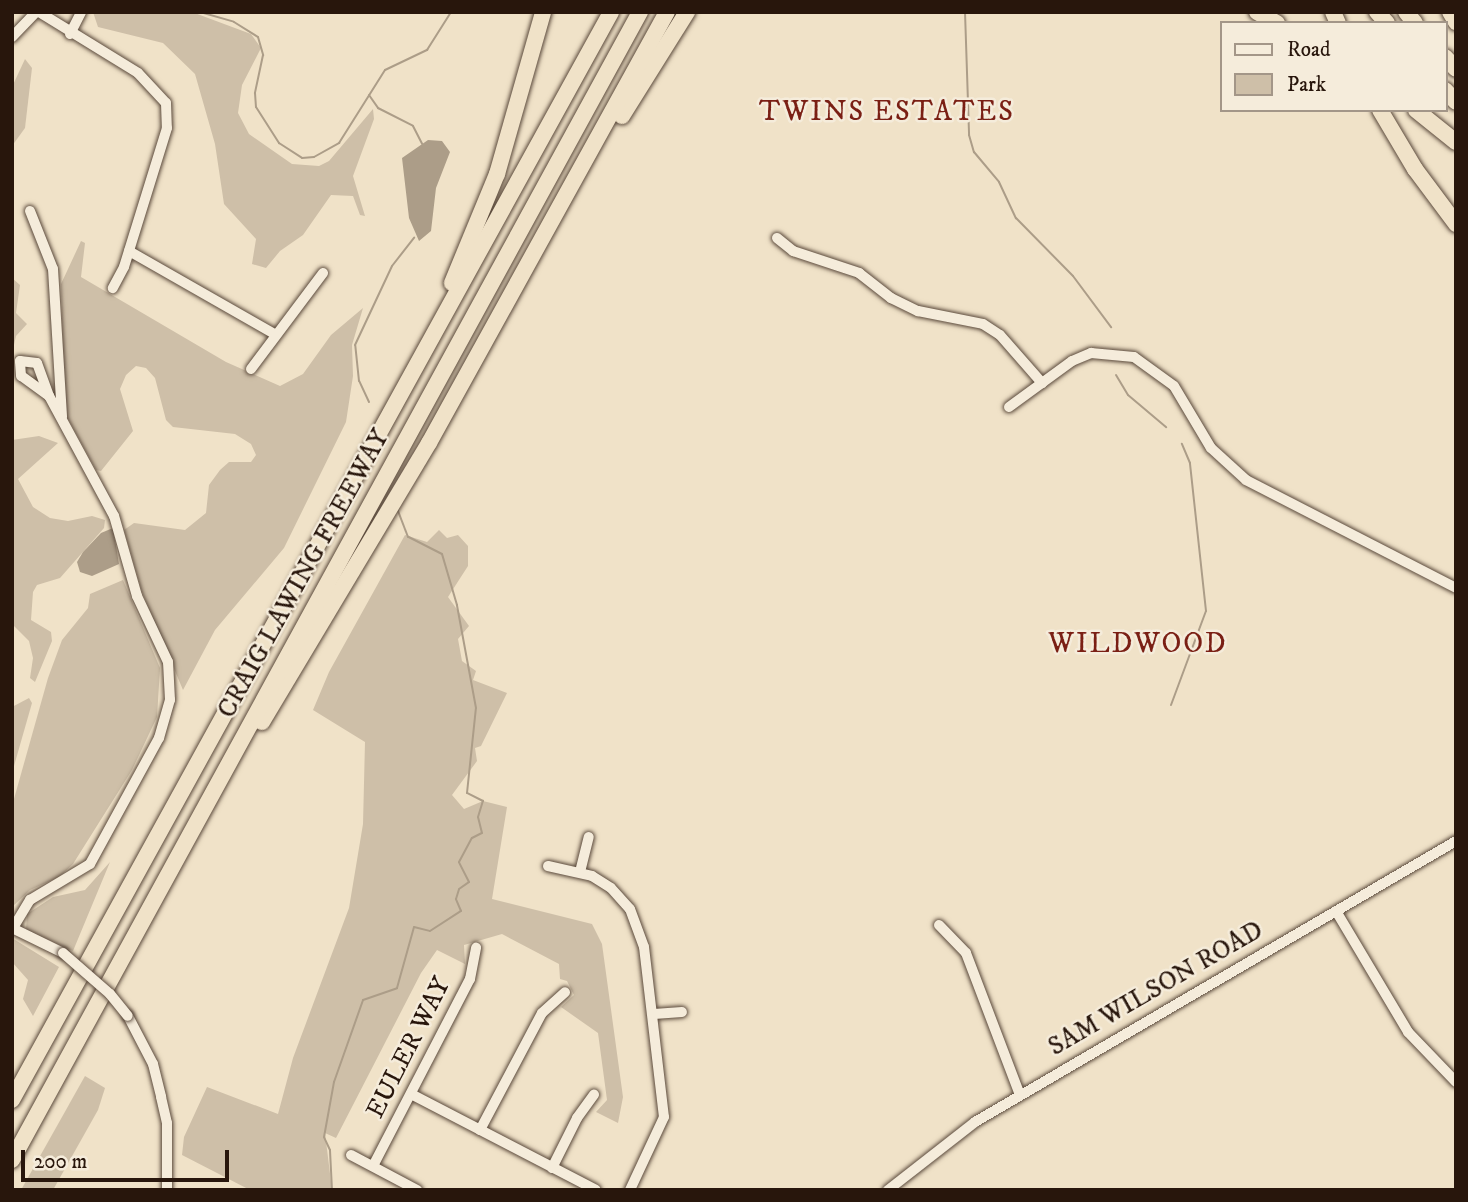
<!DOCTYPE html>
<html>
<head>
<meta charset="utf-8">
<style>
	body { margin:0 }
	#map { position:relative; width:1468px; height:1202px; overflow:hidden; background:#f0e2c8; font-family:"IM FELL DW Pica",serif }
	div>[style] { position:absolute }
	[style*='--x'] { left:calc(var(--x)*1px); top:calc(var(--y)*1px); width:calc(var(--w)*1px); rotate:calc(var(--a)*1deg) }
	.green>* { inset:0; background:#cebfa8 }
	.water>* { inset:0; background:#ac9d88 }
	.stream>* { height:2px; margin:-1px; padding:0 1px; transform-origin:1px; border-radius:1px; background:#ac9d88 }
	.roads { filter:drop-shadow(0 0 2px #5a493b) drop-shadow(0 0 2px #5a493b) }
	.minor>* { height:10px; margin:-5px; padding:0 5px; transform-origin:5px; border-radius:5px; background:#f5ecdb }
	.highway>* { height:16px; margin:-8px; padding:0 8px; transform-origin:8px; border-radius:8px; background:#f0e2c8 }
	.bridges { filter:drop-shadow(0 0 2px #5a493b) drop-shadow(0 0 2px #5a493b) }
	.minor-bridge>* { height:10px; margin:-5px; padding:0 5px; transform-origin:5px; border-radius:5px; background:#f5ecdb }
	span { translate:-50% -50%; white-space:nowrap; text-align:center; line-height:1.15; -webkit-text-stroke:5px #f5ecdb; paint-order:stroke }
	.street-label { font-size:26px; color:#28160c }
	.neighbourhood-label { font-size:28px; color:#7a1f14; letter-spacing:2px }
	.frame { position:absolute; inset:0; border:14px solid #28160c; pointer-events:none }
	.legend { position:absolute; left:1220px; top:21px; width:228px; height:91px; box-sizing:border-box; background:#f5ecdb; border:2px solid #a39688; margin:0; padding:9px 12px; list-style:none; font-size:21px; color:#28160c }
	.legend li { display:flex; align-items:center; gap:14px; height:35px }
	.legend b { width:35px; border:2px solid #a39688 }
	.scale { position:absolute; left:21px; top:1150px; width:208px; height:32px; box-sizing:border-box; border:4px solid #28160c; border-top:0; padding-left:9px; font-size:21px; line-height:24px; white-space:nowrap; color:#28160c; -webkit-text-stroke:5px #f5ecdb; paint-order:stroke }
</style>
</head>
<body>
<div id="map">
	<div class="green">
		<div style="clip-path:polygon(93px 12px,192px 12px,251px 34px,261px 48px,242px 85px,238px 113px,249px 134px,292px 164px,319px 166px,329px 161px,373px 109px,374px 119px,353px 176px,365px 216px,360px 215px,353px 196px,331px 195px,303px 235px,280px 251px,266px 268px,252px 264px,256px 239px,224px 204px,215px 144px,195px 74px,163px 43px,98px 27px)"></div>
		<div style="clip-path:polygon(25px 59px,32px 68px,25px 128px,12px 146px,12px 87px)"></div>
		<div style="clip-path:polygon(81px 241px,85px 243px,81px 277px,226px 362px,280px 386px,303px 374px,331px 335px,363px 308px,352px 345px,353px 376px,346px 422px,284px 548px,215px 630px,183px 690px,142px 592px,124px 530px,134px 523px,185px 530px,206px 513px,209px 485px,220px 470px,229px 462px,251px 462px,256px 455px,251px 444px,235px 434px,173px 427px,166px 420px,155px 378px,146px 368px,136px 366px,126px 375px,120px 389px,133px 431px,101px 471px,96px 470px,66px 415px,64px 389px,61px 284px)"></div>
		<div style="clip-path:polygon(12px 278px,20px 285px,16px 313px,27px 324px,16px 336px,12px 354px)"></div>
		<div style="clip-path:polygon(39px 436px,58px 443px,18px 479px,33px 507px,50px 518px,68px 521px,92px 516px,105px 520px,104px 528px,60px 578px,37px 585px,33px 592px,31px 620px,51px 632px,52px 641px,35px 682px,30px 678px,33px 658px,29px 641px,12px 624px,12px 440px)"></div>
		<div style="clip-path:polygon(439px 530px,447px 538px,458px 535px,468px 546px,468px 566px,448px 597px,469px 626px,458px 639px,462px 661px,476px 671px,473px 680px,507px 693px,481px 746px,475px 748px,477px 761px,452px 795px,464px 809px,483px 801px,507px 807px,492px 899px,592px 924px,602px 944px,623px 1097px,618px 1123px,596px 1112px,607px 1100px,598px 1033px,561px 1007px,574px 995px,567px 981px,560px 979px,559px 964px,502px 934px,464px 945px,465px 964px,437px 950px,421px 973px,336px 1138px,325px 1133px,332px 1190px,250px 1190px,182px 1155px,184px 1137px,207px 1087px,278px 1114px,293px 1058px,349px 908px,363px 824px,365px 742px,313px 710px,329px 672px,405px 535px,427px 542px)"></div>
		<div style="clip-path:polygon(123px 580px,160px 668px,157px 717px,132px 770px,73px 864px,59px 877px,30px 890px,12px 907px,12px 806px,48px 678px,62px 640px,88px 608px,90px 594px)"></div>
		<div style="clip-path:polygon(29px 698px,32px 703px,12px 773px,12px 707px)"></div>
		<div style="clip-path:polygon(110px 862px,73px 951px,26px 930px,27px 914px,53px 897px,85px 890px)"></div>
		<div style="clip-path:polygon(12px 938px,59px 967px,33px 1016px,23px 999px,28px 980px,12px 962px)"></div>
		<div style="clip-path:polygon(85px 1076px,105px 1088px,98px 1110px,53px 1190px,21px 1190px)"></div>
	</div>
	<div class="water">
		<div style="clip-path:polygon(428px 140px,442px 141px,450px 152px,436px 188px,431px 231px,419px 241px,409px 218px,402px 158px)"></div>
		<div style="clip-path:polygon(113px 528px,119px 564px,92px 576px,80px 572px,77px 562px,83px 552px,101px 533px)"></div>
	</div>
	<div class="stream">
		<div style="--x:200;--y:12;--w:35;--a:16"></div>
		<div style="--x:234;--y:22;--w:28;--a:32"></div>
		<div style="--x:258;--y:37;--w:19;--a:74"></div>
		<div style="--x:263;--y:55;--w:39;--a:102"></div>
		<div style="--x:255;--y:93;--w:14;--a:86"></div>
		<div style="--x:256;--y:107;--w:43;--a:57.4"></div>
		<div style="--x:279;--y:143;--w:27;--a:33"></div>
		<div style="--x:302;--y:158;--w:12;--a:-5"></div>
		<div style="--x:314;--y:157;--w:29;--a:-29"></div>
		<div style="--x:339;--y:143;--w:86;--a:-57.8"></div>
		<div style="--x:385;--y:70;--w:47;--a:-25.5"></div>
		<div style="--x:427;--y:50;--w:45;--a:-57.7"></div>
		<div style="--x:965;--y:12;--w:123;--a:88.1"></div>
		<div style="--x:969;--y:135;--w:18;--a:74"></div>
		<div style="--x:974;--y:152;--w:39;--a:50"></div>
		<div style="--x:999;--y:182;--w:40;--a:65"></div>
		<div style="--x:1016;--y:218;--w:81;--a:45.5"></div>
		<div style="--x:1073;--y:276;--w:64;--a:53.3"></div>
		<div style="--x:369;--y:95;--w:16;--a:55"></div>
		<div style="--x:378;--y:108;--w:39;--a:27"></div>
		<div style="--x:413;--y:126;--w:20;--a:63"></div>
		<div style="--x:1116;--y:375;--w:23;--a:59"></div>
		<div style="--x:1128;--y:395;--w:50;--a:40.1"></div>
		<div style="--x:369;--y:402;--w:23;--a:-115"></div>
		<div style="--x:359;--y:381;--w:36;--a:-96"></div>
		<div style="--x:355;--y:345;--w:87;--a:-64.9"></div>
		<div style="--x:392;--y:266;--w:36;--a:-52"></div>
		<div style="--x:1171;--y:705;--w:100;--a:-69.6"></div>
		<div style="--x:1206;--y:611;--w:149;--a:-96.2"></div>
		<div style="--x:1190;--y:463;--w:21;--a:-113"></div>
		<div style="--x:332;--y:1190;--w:40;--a:-92.9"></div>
		<div style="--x:330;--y:1150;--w:14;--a:-115"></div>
		<div style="--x:324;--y:1137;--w:56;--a:-79.7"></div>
		<div style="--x:334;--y:1082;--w:87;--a:-70.5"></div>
		<div style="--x:363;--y:1000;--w:36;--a:-19"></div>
		<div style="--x:397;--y:988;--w:63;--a:-74.4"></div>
		<div style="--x:414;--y:927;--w:16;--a:14"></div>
		<div style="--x:430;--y:931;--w:37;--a:-33"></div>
		<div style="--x:461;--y:911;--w:13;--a:-113"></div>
		<div style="--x:456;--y:899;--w:10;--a:-73"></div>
		<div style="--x:459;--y:889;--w:12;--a:-35"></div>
		<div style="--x:469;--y:882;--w:22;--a:-117"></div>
		<div style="--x:459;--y:862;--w:27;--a:-62"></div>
		<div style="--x:472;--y:838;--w:11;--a:-27"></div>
		<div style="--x:482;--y:833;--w:16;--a:-104"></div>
		<div style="--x:478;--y:817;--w:17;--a:-73"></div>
		<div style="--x:483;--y:801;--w:18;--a:-153"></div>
		<div style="--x:467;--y:793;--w:85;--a:-84"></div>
		<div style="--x:476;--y:708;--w:105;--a:-100.5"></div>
		<div style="--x:457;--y:605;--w:53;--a:-106.4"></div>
		<div style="--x:442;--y:554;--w:38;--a:-153"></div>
		<div style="--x:408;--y:537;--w:28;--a:-111"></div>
	</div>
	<div class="roads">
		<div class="minor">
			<div style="--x:39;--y:12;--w:116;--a:31.6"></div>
			<div style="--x:138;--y:73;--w:41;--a:47"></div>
			<div style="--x:166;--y:103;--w:25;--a:88"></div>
			<div style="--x:167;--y:128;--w:145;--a:107.2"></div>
			<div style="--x:124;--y:267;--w:24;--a:118"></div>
			<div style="--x:70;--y:34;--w:25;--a:-63"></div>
			<div style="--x:12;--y:37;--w:35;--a:-46"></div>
			<div style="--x:30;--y:211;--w:62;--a:68.4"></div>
			<div style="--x:53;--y:269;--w:148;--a:86.5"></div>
			<div style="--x:777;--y:238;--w:21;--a:39"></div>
			<div style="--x:793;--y:251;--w:70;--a:18.4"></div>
			<div style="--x:859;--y:273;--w:41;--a:38"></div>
			<div style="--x:891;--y:298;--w:30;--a:26"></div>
			<div style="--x:918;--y:311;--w:66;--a:11.3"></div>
			<div style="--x:983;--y:324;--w:20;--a:33"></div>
			<div style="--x:1000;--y:335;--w:64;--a:48.8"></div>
			<div style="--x:129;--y:251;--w:169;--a:29.7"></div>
			<div style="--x:251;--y:369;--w:120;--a:-53.1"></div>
			<div style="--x:1009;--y:407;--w:78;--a:-36.1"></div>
			<div style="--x:1072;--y:361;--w:21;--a:-23"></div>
			<div style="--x:1091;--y:353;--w:43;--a:5.3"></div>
			<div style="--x:1134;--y:357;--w:49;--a:35.9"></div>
			<div style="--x:1174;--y:386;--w:72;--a:59.2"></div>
			<div style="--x:1211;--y:448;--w:47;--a:42.4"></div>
			<div style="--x:1246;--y:480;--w:236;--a:27.2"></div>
			<div style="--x:548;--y:866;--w:45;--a:12.8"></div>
			<div style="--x:592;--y:876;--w:22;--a:32"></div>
			<div style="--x:611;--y:888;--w:28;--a:48"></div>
			<div style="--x:630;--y:909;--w:40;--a:69.8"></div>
			<div style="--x:644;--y:947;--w:171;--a:83.3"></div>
			<div style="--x:664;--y:1117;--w:81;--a:115"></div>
			<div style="--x:580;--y:872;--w:36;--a:-76"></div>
			<div style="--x:1336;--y:911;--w:141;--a:59.2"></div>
			<div style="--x:1408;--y:1032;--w:69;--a:46.2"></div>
			<div style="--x:939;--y:925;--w:39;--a:46"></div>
			<div style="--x:966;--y:953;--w:152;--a:69.2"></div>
			<div style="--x:12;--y:928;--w:57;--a:26.1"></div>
			<div style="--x:13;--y:928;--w:33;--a:-59"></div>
			<div style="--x:30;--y:900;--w:70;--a:-31"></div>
			<div style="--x:90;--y:864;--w:144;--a:-61.3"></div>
			<div style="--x:159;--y:738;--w:40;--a:-74"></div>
			<div style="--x:170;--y:700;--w:38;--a:-93"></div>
			<div style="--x:168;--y:662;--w:73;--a:-115.2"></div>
			<div style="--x:137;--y:596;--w:83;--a:-106"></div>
			<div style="--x:114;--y:516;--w:136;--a:-118.4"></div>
			<div style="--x:49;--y:396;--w:34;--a:-144"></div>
			<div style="--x:21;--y:376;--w:15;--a:-94"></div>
			<div style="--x:20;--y:361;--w:17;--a:7"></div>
			<div style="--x:37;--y:363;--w:35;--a:70"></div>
			<div style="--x:654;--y:1014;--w:28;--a:-4"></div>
			<div style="--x:128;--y:1016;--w:54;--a:62.5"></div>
			<div style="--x:153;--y:1064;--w:34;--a:76"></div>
			<div style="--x:161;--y:1097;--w:27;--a:77"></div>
			<div style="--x:167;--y:1123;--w:67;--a:90"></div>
			<div style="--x:411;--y:1094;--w:208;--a:27.4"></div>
			<div style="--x:480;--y:1130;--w:132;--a:-62.1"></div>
			<div style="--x:542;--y:1013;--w:31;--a:-42"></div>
			<div style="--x:351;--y:1155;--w:75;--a:27.9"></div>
			<div style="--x:373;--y:1166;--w:211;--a:-62.6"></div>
			<div style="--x:470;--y:979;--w:32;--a:-79"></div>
			<div style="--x:552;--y:1168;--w:56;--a:-63.4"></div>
			<div style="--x:577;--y:1118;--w:29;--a:-54"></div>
			<div style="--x:888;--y:1190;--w:110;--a:-38"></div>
			<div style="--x:975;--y:1122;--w:557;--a:-30.29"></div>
		</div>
		<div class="highway">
			<div style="--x:1257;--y:12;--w:23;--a:29"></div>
			<div style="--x:1333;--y:12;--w:12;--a:66"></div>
			<div style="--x:1377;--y:12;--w:15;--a:48"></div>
			<div style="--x:1406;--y:12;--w:14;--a:51"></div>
			<div style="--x:1450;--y:12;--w:12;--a:59"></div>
			<div style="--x:1445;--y:57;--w:16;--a:47"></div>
			<div style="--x:1445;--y:90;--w:16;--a:47"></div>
			<div style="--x:1380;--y:110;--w:69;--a:59.3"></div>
			<div style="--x:1415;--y:169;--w:69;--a:53.3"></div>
			<div style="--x:1416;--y:110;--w:51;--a:38.7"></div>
			<div style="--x:622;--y:116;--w:123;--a:-58"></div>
			<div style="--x:452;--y:283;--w:118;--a:-67.6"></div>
			<div style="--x:497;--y:174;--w:168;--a:-74.1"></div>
			<div style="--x:262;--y:722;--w:325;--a:-59.1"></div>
			<div style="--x:429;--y:443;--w:492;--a:-61.1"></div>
			<div style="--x:12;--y:1100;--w:1242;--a:-61.16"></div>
			<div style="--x:12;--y:1160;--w:1309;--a:-61.32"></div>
		</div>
	</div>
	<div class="bridges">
		<div class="minor-bridge">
			<div style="--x:63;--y:953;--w:62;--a:41.1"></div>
			<div style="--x:110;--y:994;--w:28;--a:51"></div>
		</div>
	</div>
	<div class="street-label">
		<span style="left:304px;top:574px;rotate:-61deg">CRAIG LAWING FREEWAY</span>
		<span style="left:1156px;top:989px;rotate:-30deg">SAM WILSON ROAD</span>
		<span style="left:409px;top:1048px;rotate:-63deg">EULER WAY</span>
	</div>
	<div class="neighbourhood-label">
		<span style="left:887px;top:112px">TWINS ESTATES</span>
		<span style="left:1138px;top:644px">WILDWOOD</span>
	</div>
	<div class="frame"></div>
	<ul class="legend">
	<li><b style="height:9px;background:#f5ecdb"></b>Road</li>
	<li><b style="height:19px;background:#cebfa8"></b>Park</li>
	</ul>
	<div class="scale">200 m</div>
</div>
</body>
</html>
